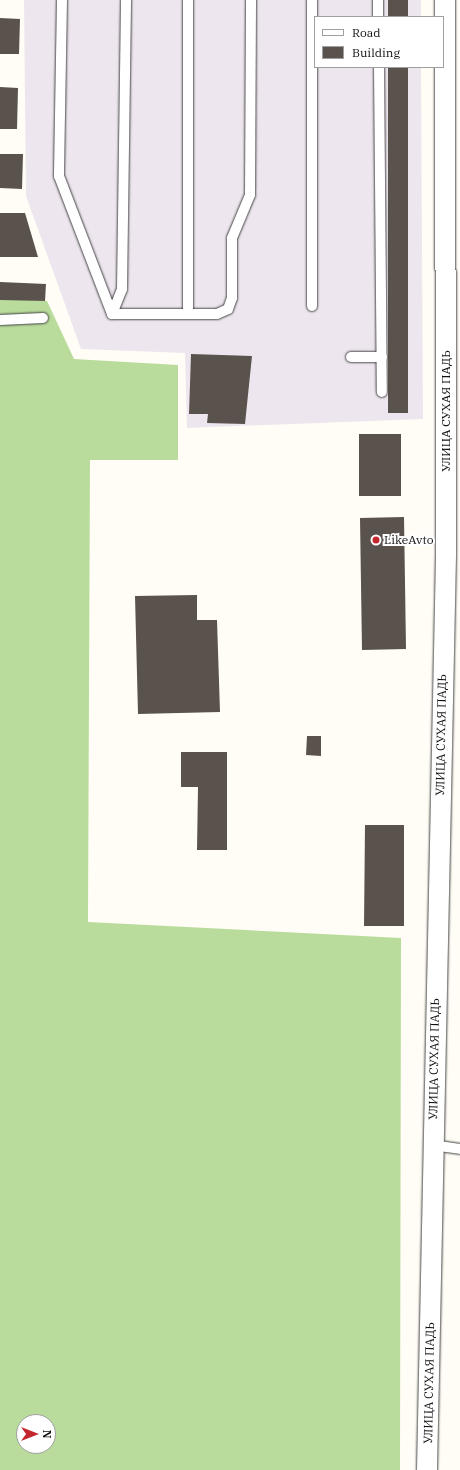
<!DOCTYPE html>
<html>
<head>
<meta charset="utf-8">
<style>
	body { margin:0 }
	#map { position:relative; width:460px; height:1470px; overflow:hidden; background:#fffdf5; font-family:"IBM Plex Serif",serif }
	div>[style] { position:absolute }
	[style*='--x'] { left:calc(var(--x)*1px); top:calc(var(--y)*1px); width:calc(var(--w)*1px); rotate:calc(var(--a)*1deg) }
	.industrial>* { inset:0; background:#eee6ef }
	.forest>* { inset:0; background:#b9dc9c }
	.building>* { inset:0; background:#5a524d }
	.roads { filter:drop-shadow(0 0 1px #444) drop-shadow(0 0 1px #444) }
	.lane>* { height:10px; margin:-5px; padding:0 5px; transform-origin:5px; border-radius:5px; background:#fff }
	.street>* { height:20px; margin:-10px; padding:0 10px; transform-origin:10px; border-radius:10px; background:#fff }
	.dots>* { width:11px; height:11px; translate:-50% -50%; box-sizing:border-box; border:2px solid #fff; border-radius:50% }
	span { translate:-50% -50%; white-space:nowrap; text-align:center; line-height:1.15; -webkit-text-stroke:4px #fff; paint-order:stroke }
	.street-label { font-size:12px; color:#111 }
	.poi-label { font-size:12px; color:#111 }
	.left { translate:0 -50%; text-align:left }
	.legend { position:absolute; left:314px; top:16px; width:130px; height:52px; box-sizing:border-box; background:#fff; border:1px solid #a0a0a0; margin:0; padding:5px 7px; list-style:none; font-size:12px; color:#111 }
	.legend li { display:flex; align-items:center; gap:8px; height:20px }
	.legend b { width:20px; border:1px solid #a0a0a0 }
	.north { position:absolute; left:16px; top:1414px; width:40px; height:40px; box-sizing:border-box; background:#fff; border:1px solid #a0a0a0; border-radius:50%; rotate:90deg; font-size:11px; font-weight:700; line-height:16px; text-align:center; color:#111 }
	.north::after { content:''; display:block; margin:auto; width:14px; height:18px; background:#c4262e; clip-path:polygon(50% 0,100% 100%,50% 72%,0 100%) }
</style>
</head>
<body>
<div id="map">
	<div class="industrial">
		<div style="clip-path:polygon(24px 0,421px 0,421px 17px,315px 17px,315px 67px,421px 67px,423px 419px,187px 428px,185px 353px,81px 349px,26px 196px)"></div>
	</div>
	<div class="forest">
		<div style="clip-path:polygon(evenodd,0 298px,47px 301px,74px 359px,178px 365px,178px 460px,90px 460px,88px 922px,401px 938px,400px 1470px,0 1470px,0 298px,24px 1422px,48px 1422px,48px 1446px,24px 1446px,24px 1422px)"></div>
	</div>
	<div class="building">
		<div style="clip-path:polygon(388px 0,408px 0,408px 17px,388px 17px)"></div>
		<div style="clip-path:polygon(0 18px,20px 19px,19px 54px,0 54px)"></div>
		<div style="clip-path:polygon(388px 67px,408px 67px,408px 413px,388px 413px)"></div>
		<div style="clip-path:polygon(0 87px,18px 88px,17px 129px,0 129px)"></div>
		<div style="clip-path:polygon(0 154px,23px 154px,22px 189px,0 188px)"></div>
		<div style="clip-path:polygon(0 213px,25px 213px,38px 257px,0 257px)"></div>
		<div style="clip-path:polygon(0 282px,46px 284px,45px 301px,0 300px)"></div>
		<div style="clip-path:polygon(191px 354px,252px 356px,245px 424px,207px 423px,208px 414px,189px 414px)"></div>
		<div style="clip-path:polygon(359px 434px,401px 434px,401px 496px,359px 496px)"></div>
		<div style="clip-path:polygon(404px 517px,406px 649px,362px 650px,360px 518px)"></div>
		<div style="clip-path:polygon(197px 595px,197px 620px,217px 620px,220px 712px,138px 714px,135px 596px)"></div>
		<div style="clip-path:polygon(307px 736px,321px 736px,321px 756px,306px 755px)"></div>
		<div style="clip-path:polygon(181px 752px,227px 752px,227px 850px,197px 850px,198px 787px,181px 787px)"></div>
		<div style="clip-path:polygon(365px 825px,404px 825px,404px 926px,364px 926px)"></div>
	</div>
	<div class="roads">
		<div class="lane">
			<div style="--x:62;--y:0;--w:176;--a:91"></div>
			<div style="--x:59;--y:176;--w:148;--a:69"></div>
			<div style="--x:112;--y:314;--w:105;--a:0"></div>
			<div style="--x:217;--y:314;--w:12;--a:-24"></div>
			<div style="--x:228;--y:309;--w:12;--a:-70"></div>
			<div style="--x:232;--y:298;--w:60;--a:-90"></div>
			<div style="--x:232;--y:238;--w:47;--a:-67.3"></div>
			<div style="--x:250;--y:195;--w:195;--a:-89.7"></div>
			<div style="--x:188;--y:0;--w:314;--a:90"></div>
			<div style="--x:312;--y:0;--w:306;--a:90"></div>
			<div style="--x:378;--y:0;--w:17;--a:90"></div>
			<div style="--x:379;--y:67;--w:325;--a:89.5"></div>
			<div style="--x:112;--y:314;--w:27;--a:-68"></div>
			<div style="--x:122;--y:289;--w:289;--a:-89.2"></div>
			<div style="--x:0;--y:320;--w:43;--a:-2.7"></div>
			<div style="--x:351;--y:357;--w:31;--a:0"></div>
			<div style="--x:432;--y:1145;--w:28;--a:8"></div>
		</div>
		<div class="street">
			<div style="--x:427;--y:1470;--w:915;--a:-88.81"></div>
			<div style="--x:446;--y:555;--w:555;--a:-90.1"></div>
		</div>
	</div>
	<div class="dots">
		<div style="left:376px;top:540px;background:#c4262e"></div>
	</div>
	<div class="street-label">
		<span style="left:446px;top:411px;rotate:-90deg">УЛИЦА СУХАЯ ПАДЬ</span>
		<span style="left:441px;top:735px;rotate:-89deg">УЛИЦА СУХАЯ ПАДЬ</span>
		<span style="left:434px;top:1059px;rotate:-89deg">УЛИЦА СУХАЯ ПАДЬ</span>
		<span style="left:429px;top:1383px;rotate:-89deg">УЛИЦА СУХАЯ ПАДЬ</span>
	</div>
	<div class="poi-label">
		<span class="left" style="left:384px;top:540px">LikeAvto</span>
	</div>
	<ul class="legend">
	<li><b style="height:5px;background:#fff"></b>Road</li>
	<li><b style="height:11px;background:#5a524d"></b>Building</li>
	</ul>
	<div class="north">N</div>
</div>
</body>
</html>
